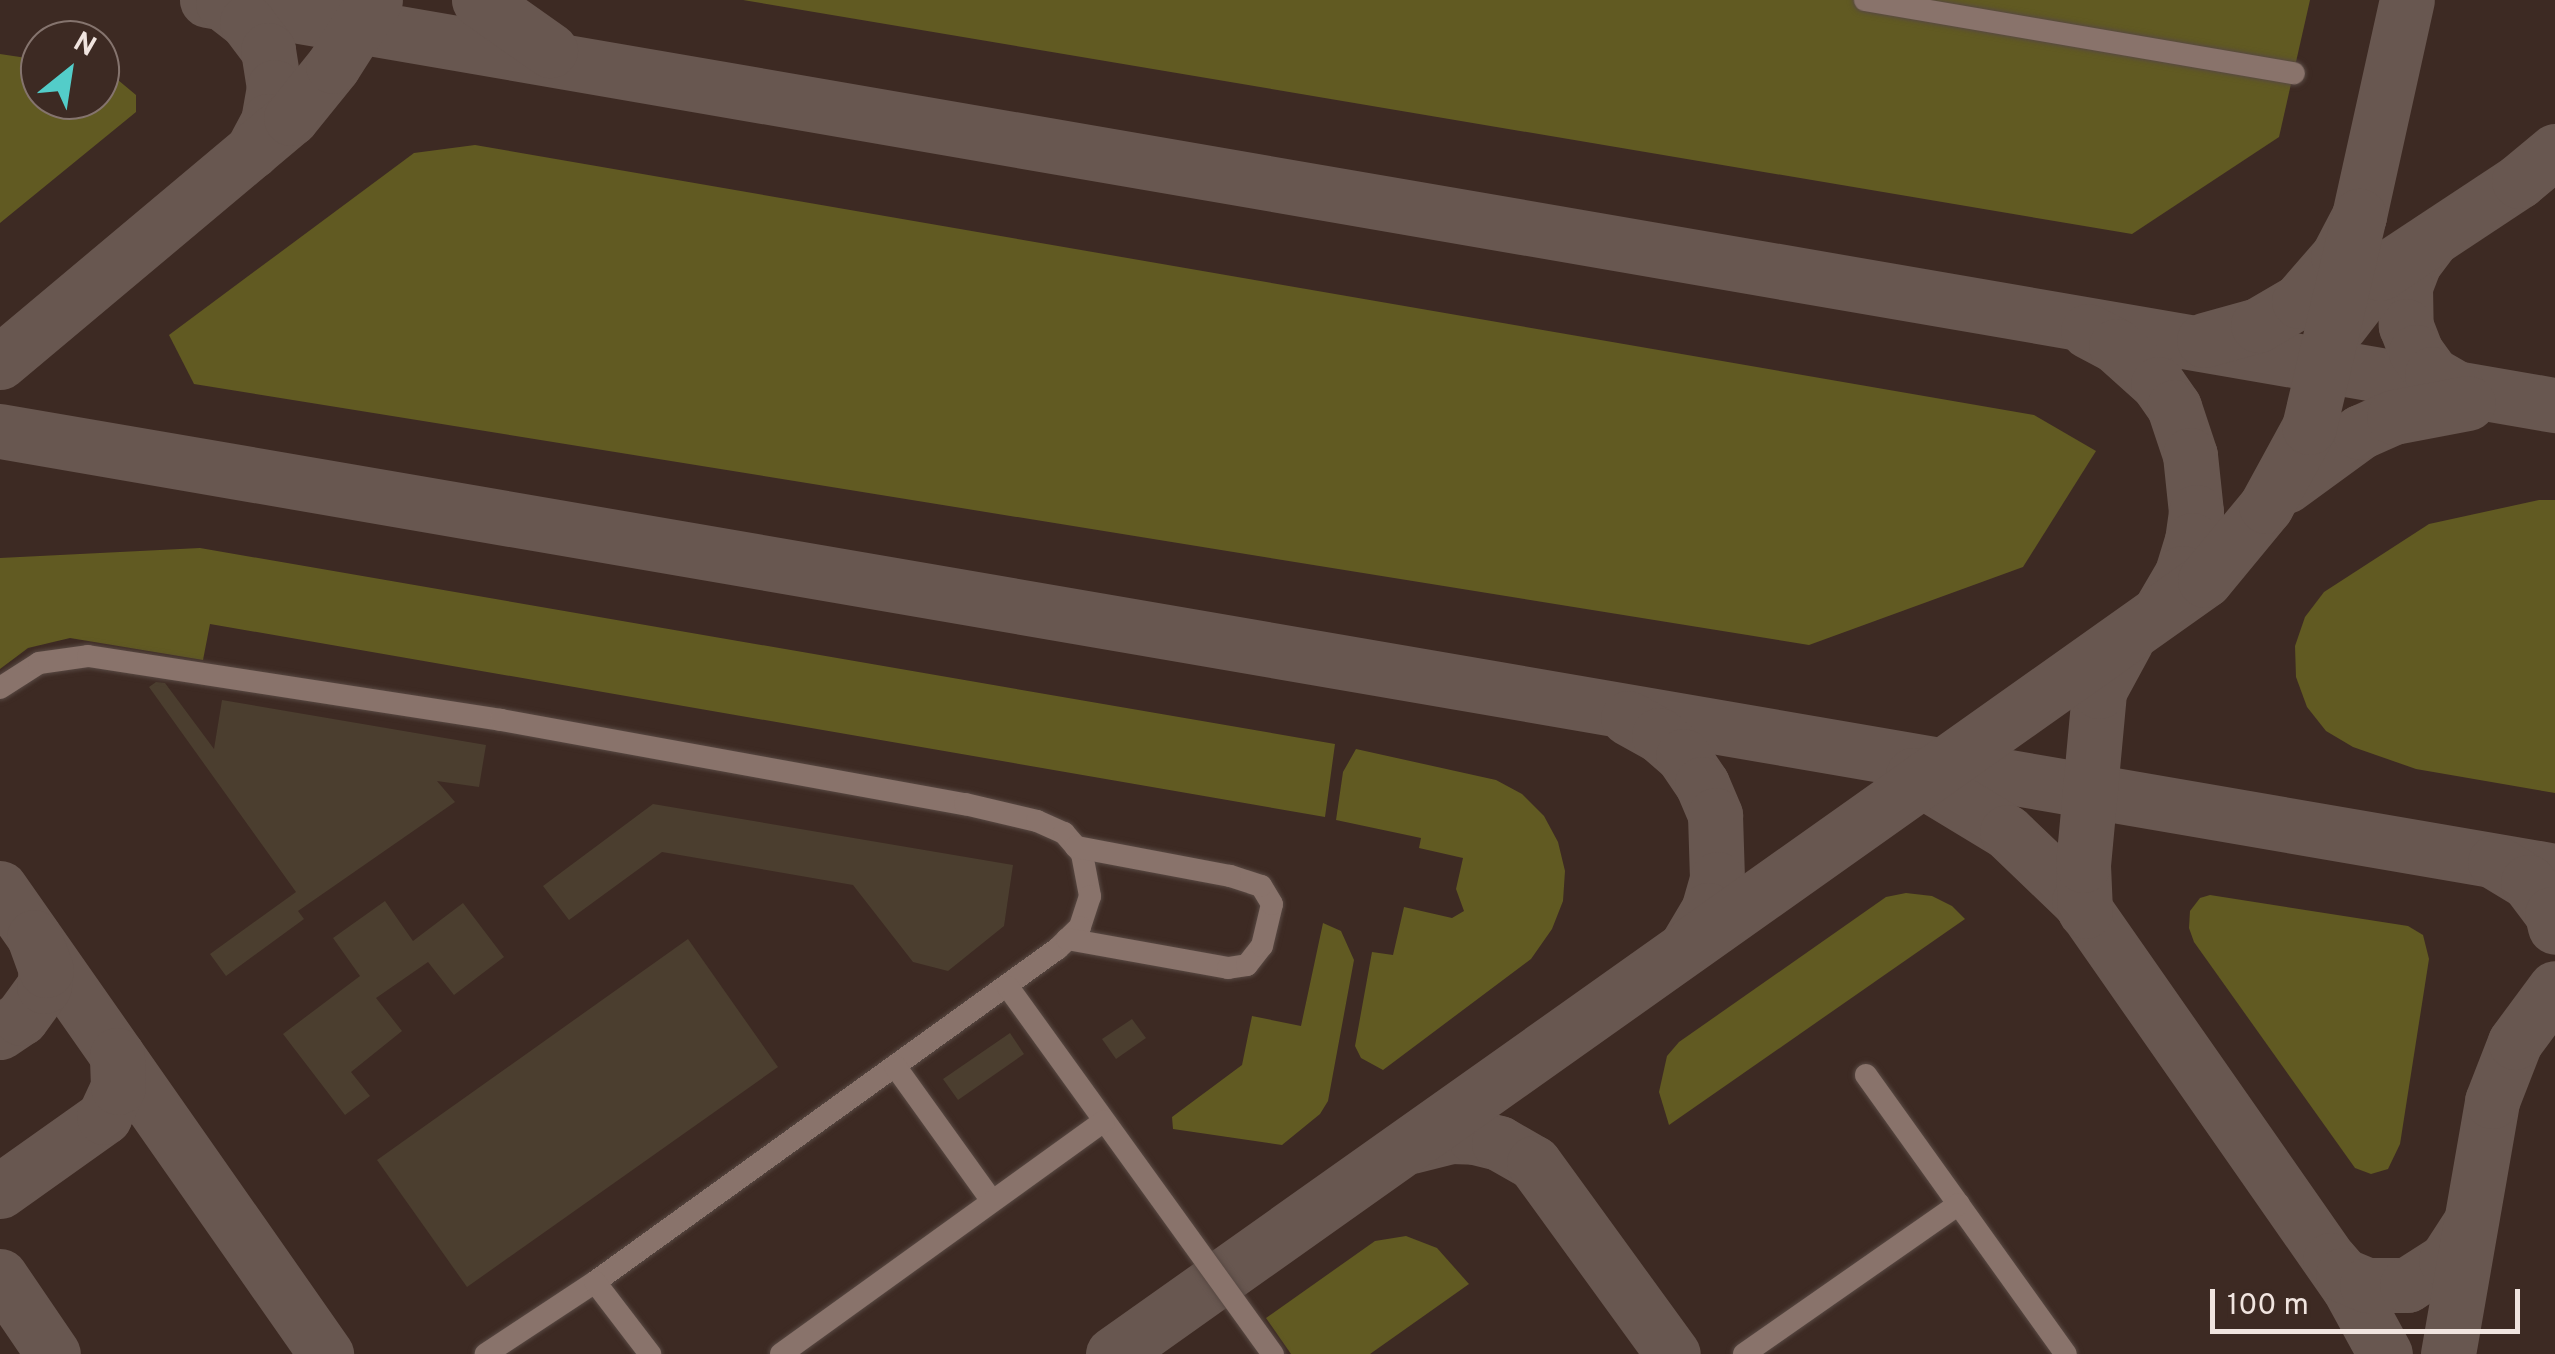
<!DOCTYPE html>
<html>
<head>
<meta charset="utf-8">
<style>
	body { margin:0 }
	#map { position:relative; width:2555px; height:1354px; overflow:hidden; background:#3d2a23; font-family:Overpass,sans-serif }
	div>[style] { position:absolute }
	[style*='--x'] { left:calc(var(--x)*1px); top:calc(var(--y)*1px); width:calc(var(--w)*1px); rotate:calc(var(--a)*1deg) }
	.green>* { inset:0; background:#615a22 }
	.taxiway>* { height:55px; margin:-27.5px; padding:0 27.5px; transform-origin:27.5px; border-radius:27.5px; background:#685750 }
	.building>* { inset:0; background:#4b3e2f }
	.roads { filter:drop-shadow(0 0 2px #584943) drop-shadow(0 0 2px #584943) }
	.minor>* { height:22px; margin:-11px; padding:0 11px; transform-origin:11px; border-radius:11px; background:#89736b }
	span { translate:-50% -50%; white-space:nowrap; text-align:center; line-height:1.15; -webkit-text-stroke:9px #3d2a23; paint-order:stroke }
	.north { position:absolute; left:20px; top:20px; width:100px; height:100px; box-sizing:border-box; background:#3d2a23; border:2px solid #85746e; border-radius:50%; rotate:30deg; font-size:28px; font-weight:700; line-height:40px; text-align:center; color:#f0e4df }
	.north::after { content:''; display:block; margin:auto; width:35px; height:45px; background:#53cdc9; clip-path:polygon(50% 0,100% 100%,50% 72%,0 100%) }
	.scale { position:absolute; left:2210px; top:1289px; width:310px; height:45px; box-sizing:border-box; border:5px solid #f0e4df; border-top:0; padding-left:12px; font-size:30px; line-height:35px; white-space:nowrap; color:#f0e4df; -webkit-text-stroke:8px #3d2a23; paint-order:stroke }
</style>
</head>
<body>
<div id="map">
	<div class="green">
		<div style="clip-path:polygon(743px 0,2310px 0,2279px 137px,2132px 234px)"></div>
		<div style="clip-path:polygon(0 54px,40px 60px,40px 100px,100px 100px,100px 71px,112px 75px,136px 95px,136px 112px,0 223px)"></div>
		<div style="clip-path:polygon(475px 145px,2034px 415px,2096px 451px,2023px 567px,1809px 645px,194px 384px,169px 335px,414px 153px)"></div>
		<div style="clip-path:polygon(2539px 500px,2555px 500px,2555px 793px,2416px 769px,2353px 747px,2326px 731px,2307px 707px,2296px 677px,2295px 646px,2305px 617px,2324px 592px,2429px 524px)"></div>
		<div style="clip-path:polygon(200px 548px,1335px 744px,1325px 817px,210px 624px,203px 660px,70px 638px,28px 648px,0 669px,0 558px)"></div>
		<div style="clip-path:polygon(1356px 749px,1496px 780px,1522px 794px,1544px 816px,1558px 842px,1565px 871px,1563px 901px,1552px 929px,1531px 959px,1383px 1070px,1361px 1058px,1355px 1046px,1372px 952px,1393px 955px,1404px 907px,1452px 918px,1464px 911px,1456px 889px,1463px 858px,1419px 848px,1421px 838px,1336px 820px,1343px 772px)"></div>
		<div style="clip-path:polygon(1906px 893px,1932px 896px,1952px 906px,1965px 919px,1669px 1125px,1659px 1092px,1667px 1056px,1679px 1042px,1886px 897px)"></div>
		<div style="clip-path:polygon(2210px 895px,2408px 926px,2423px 935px,2429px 959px,2400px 1144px,2388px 1169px,2371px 1174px,2355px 1168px,2194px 942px,2189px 928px,2190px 911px,2200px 898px)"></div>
		<div style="clip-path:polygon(1323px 923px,1341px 931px,1354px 960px,1328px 1101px,1320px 1114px,1282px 1145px,1173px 1129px,1172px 1117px,1242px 1065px,1252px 1016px,1301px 1026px)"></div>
		<div style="clip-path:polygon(1406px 1236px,1437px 1248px,1469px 1284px,1370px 1354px,1291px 1354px,1266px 1318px,1375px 1241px)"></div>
	</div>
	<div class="taxiway">
		<div style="--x:207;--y:0;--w:2383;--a:9.79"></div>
		<div style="--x:479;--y:0;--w:87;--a:35.2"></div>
		<div style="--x:223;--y:3;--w:31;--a:38"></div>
		<div style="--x:247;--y:22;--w:35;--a:53"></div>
		<div style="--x:268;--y:50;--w:37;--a:81"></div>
		<div style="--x:274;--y:87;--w:35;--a:100"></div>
		<div style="--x:268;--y:121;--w:34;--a:118"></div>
		<div style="--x:2432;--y:239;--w:30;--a:127"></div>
		<div style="--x:2414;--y:263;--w:26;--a:111"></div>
		<div style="--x:2405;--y:287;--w:39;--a:89"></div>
		<div style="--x:2406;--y:326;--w:28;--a:69"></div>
		<div style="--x:2416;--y:352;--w:27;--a:54"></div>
		<div style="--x:2432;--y:374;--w:28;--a:30"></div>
		<div style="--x:2340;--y:325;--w:66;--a:-52.4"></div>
		<div style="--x:2380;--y:273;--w:167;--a:-33.5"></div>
		<div style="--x:2519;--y:181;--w:47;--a:-39.8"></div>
		<div style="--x:2088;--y:331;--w:32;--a:28"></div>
		<div style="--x:2116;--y:346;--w:57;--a:42.1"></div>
		<div style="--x:2158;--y:384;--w:28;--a:55"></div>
		<div style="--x:2174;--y:407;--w:51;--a:71.6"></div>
		<div style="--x:2190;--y:455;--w:57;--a:84"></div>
		<div style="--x:2196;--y:512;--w:28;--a:98"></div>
		<div style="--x:2192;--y:540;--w:34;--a:107"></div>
		<div style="--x:2182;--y:573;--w:42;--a:120.3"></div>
		<div style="--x:2204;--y:340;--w:56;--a:-15.5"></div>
		<div style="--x:2258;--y:325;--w:48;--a:-30.3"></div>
		<div style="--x:2299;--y:301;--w:60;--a:-49.1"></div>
		<div style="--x:2338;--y:256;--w:45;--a:-62.3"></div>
		<div style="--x:2359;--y:216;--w:221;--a:-77.5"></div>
		<div style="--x:0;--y:362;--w:380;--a:-40"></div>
		<div style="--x:291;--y:118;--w:67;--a:-51.1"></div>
		<div style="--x:333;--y:66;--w:78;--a:-57.5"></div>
		<div style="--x:0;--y:431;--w:2593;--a:9.77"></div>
		<div style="--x:2286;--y:486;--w:92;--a:-36.1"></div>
		<div style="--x:2360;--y:432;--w:37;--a:-24"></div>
		<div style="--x:2394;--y:417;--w:75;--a:-10.7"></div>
		<div style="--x:1628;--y:718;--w:35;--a:29"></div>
		<div style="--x:1659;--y:735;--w:32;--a:41"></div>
		<div style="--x:1683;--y:756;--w:34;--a:56"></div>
		<div style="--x:1702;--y:784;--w:34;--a:67"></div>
		<div style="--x:1715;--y:815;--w:64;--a:88.2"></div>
		<div style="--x:1717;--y:879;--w:32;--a:106"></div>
		<div style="--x:1708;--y:910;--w:43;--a:120.7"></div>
		<div style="--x:1913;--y:775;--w:110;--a:31.2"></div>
		<div style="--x:2007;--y:832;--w:100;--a:43.8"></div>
		<div style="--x:2079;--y:901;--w:470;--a:55.1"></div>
		<div style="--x:2348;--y:1286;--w:77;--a:61.4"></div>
		<div style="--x:2495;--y:862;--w:39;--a:31"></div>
		<div style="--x:2528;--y:882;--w:40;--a:53"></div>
		<div style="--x:2552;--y:914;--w:13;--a:77"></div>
		<div style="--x:0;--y:888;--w:569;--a:55.02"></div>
		<div style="--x:2085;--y:911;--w:46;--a:-92.5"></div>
		<div style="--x:2083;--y:865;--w:175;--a:-84.7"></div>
		<div style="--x:2099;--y:691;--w:57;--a:-61.6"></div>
		<div style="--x:0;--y:1032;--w:25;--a:-34"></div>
		<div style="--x:21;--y:1018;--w:39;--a:-54"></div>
		<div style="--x:44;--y:986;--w:16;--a:-83"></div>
		<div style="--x:46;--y:970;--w:35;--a:-110"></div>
		<div style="--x:1411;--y:1146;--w:41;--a:-14"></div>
		<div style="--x:1451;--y:1136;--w:24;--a:2"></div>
		<div style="--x:1475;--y:1137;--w:25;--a:14"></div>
		<div style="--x:1499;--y:1143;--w:40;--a:29.7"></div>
		<div style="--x:1534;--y:1163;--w:236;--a:54"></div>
		<div style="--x:0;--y:1191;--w:128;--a:-35.4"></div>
		<div style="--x:104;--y:1117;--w:33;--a:-65"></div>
		<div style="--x:118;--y:1087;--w:32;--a:-92"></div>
		<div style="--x:2330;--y:1260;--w:20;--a:49"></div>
		<div style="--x:2343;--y:1275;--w:26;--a:23"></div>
		<div style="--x:2367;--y:1285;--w:40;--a:0"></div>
		<div style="--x:2407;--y:1285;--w:46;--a:-32.7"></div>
		<div style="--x:2446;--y:1260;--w:44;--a:-57"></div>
		<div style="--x:0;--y:1276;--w:94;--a:55.8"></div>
		<div style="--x:1113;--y:1354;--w:1338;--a:-35.33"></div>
		<div style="--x:2205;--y:580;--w:96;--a:-50.5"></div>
		<div style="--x:2266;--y:506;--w:90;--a:-61.4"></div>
		<div style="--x:2309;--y:427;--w:217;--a:-76.7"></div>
		<div style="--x:2448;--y:1354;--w:257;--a:-80.1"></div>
		<div style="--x:2492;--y:1101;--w:63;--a:-68.7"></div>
		<div style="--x:2515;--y:1042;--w:67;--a:-53.5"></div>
	</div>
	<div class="building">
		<div style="clip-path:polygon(156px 682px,165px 683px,214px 749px,222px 700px,486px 745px,479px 787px,437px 781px,455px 802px,298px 911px,304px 919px,226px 976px,210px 954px,296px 892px,149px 687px)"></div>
		<div style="clip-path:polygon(653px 804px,1013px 865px,1004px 926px,948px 971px,913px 962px,853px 885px,662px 852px,569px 920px,543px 886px)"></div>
		<div style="clip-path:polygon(385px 901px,413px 941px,463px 903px,504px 957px,454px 995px,428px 962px,376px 998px,402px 1031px,351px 1072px,370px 1096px,345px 1115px,283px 1034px,360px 976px,333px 938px)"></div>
		<div style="clip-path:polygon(688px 939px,778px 1067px,467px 1287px,377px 1160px)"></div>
		<div style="clip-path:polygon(1132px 1019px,1146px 1038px,1116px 1059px,1102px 1039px)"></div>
		<div style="clip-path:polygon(1010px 1033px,1024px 1054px,958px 1100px,943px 1079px)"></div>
	</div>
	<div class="roads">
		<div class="minor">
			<div style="--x:1865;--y:0;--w:435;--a:9.7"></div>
			<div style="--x:0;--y:688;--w:46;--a:-32.7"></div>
			<div style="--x:39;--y:663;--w:49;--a:-8.1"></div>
			<div style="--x:88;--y:656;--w:418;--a:8.8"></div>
			<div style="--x:501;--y:720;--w:472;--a:10.3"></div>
			<div style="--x:965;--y:804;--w:74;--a:13.3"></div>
			<div style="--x:1037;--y:821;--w:30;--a:24"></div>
			<div style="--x:1064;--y:833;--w:28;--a:49"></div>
			<div style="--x:1082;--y:854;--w:43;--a:79.2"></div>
			<div style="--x:1090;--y:896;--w:33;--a:108"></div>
			<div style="--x:1080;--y:927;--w:32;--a:136"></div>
			<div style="--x:1057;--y:949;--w:570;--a:144.22"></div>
			<div style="--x:595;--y:1282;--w:131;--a:146.6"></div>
			<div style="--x:1067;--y:939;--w:164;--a:10.2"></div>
			<div style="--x:1228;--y:968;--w:19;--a:-9"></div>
			<div style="--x:1247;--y:965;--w:24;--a:-52"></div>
			<div style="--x:1262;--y:946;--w:43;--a:-76.6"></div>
			<div style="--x:1272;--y:904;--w:21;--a:-121"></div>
			<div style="--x:1261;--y:886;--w:33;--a:-162"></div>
			<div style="--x:1230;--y:876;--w:157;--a:-169.3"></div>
			<div style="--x:1008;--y:987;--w:453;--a:54.2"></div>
			<div style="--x:895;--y:1066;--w:166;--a:54.3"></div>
			<div style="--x:1866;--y:1075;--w:343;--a:54.4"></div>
			<div style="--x:595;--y:1282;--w:91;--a:52.6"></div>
			<div style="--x:781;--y:1354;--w:398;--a:-35.8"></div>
			<div style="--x:1744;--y:1354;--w:262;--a:-34.9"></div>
		</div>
	</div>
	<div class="north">N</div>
	<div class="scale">100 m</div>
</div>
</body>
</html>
